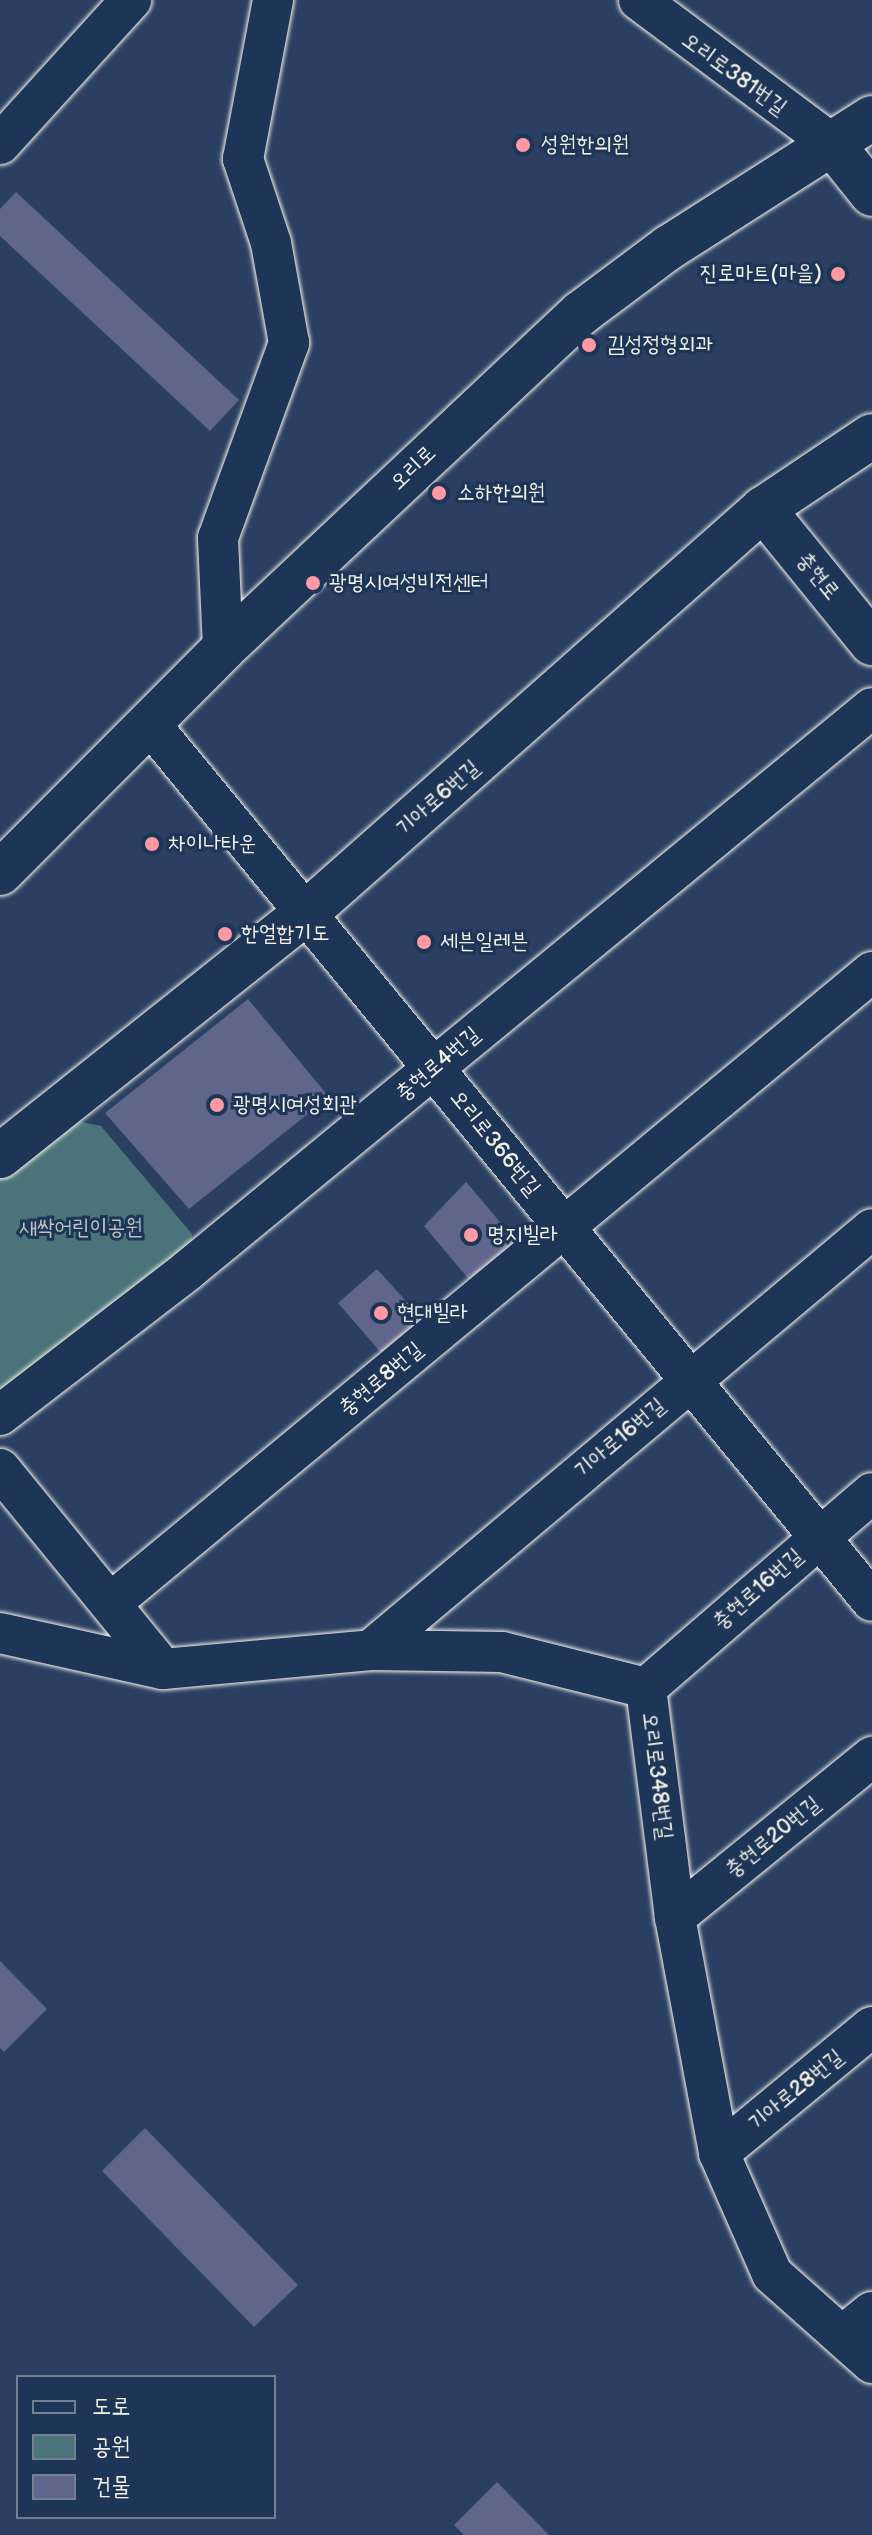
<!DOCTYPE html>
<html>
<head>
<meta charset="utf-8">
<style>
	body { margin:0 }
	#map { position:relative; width:872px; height:2535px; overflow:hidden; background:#2a3f61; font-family:"Balsamiq Sans","Poor Story",sans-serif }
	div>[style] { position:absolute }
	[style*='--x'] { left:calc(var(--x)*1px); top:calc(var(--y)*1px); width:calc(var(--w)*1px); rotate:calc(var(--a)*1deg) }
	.green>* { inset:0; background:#4a7479 }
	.building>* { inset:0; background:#60658b }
	.roads { filter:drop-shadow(0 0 2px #f4f1e8) drop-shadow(0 0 2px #f4f1e8) }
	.minor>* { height:40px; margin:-20px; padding:0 20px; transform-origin:20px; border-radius:20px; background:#1d3557 }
	.tertiary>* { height:44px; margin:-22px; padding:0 22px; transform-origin:22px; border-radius:22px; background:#1d3557 }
	.secondary>* { height:44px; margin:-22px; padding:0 22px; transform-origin:22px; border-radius:22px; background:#1d3557 }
	.dots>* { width:22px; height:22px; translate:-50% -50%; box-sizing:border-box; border:4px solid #1d3557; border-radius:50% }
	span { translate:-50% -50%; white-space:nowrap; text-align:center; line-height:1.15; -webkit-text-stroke:6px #1d3557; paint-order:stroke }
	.street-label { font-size:22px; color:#f4f1e8 }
	.poi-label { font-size:22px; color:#f4f1e8 }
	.left { translate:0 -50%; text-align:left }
	.right { translate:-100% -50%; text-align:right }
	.park-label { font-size:22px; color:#b8c5c1 }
	.legend { position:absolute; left:16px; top:2375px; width:260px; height:144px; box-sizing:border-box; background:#1d3557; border:2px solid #738091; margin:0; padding:10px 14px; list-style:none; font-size:24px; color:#f4f1e8 }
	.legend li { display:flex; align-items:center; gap:16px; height:40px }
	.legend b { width:40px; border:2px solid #738091 }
</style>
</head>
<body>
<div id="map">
	<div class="green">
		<div style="clip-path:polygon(72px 1120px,101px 1126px,192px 1234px,191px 1244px,0 1401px,0 1177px)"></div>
	</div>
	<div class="building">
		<div style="clip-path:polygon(16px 192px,239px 400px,210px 431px,0 236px,0 209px)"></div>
		<div style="clip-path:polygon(248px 999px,329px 1097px,189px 1209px,105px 1113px)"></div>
		<div style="clip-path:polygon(466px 1182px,518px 1243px,472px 1283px,424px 1226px)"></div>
		<div style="clip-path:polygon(377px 1269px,425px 1322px,383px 1355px,338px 1303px)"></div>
		<div style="clip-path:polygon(0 1961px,47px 2009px,4px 2052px,0 2048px)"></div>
		<div style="clip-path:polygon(145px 2128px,298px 2285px,254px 2327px,102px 2171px)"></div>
		<div style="clip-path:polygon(497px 2482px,549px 2535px,464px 2535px,454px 2525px)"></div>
	</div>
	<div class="roads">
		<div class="minor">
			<div style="--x:639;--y:0;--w:241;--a:36.7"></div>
			<div style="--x:0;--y:144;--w:195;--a:-47.7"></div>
			<div style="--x:223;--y:649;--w:111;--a:-92.6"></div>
			<div style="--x:218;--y:538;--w:208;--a:-70"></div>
			<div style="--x:289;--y:343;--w:102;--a:-100.2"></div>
			<div style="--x:271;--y:243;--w:89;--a:-108.4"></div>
			<div style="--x:243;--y:159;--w:162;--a:-79.3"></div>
			<div style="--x:149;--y:723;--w:1137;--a:50.53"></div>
			<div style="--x:0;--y:1415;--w:237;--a:-37.6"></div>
			<div style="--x:188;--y:1270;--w:885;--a:-39.41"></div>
			<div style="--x:0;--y:1469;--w:258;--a:50.8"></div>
			<div style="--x:112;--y:1602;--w:987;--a:-39.66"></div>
			<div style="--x:0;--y:1633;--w:167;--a:12.5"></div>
			<div style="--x:163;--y:1669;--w:209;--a:-5.2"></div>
			<div style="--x:371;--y:1650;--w:131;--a:0.9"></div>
			<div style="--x:502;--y:1652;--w:148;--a:14"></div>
			<div style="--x:646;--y:1688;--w:231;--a:82.8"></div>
			<div style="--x:675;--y:1917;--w:240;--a:79.4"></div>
			<div style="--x:719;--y:2153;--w:132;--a:66.3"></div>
			<div style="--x:772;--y:2274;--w:134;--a:41.7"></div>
			<div style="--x:371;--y:1650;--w:654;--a:-40.04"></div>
			<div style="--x:646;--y:1688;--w:298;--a:-40.8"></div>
			<div style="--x:675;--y:1917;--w:254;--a:-39.1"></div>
			<div style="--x:719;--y:2153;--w:198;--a:-39.5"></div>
			<div style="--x:842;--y:2336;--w:38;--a:-39"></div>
		</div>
		<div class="tertiary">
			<div style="--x:763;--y:509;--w:173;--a:50.9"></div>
			<div style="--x:0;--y:1156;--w:391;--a:-38.5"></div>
			<div style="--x:306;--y:913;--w:610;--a:-41.48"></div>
			<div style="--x:763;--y:509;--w:131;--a:-33.8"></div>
		</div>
		<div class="secondary">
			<div style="--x:832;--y:144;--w:64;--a:51.3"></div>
			<div style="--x:0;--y:873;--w:316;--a:-45.1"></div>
			<div style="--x:223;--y:649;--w:491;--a:-43.2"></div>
			<div style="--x:581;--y:313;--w:109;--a:-36.8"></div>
			<div style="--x:668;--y:248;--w:242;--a:-32.5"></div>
		</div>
	</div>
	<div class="dots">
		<div style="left:523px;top:145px;background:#ff9aa2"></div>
		<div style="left:838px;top:274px;background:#ff9aa2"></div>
		<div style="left:589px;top:345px;background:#ff9aa2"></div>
		<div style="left:439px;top:493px;background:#ff9aa2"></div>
		<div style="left:313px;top:583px;background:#ff9aa2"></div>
		<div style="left:152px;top:844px;background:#ff9aa2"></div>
		<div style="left:225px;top:934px;background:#ff9aa2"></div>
		<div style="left:424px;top:942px;background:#ff9aa2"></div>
		<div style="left:217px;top:1105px;background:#ff9aa2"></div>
		<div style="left:471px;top:1235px;background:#ff9aa2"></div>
		<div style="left:381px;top:1313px;background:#ff9aa2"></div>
	</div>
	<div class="street-label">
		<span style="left:734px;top:74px;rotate:36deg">오리로381번길</span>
		<span style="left:413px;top:468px;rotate:-44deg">오리로</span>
		<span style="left:818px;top:576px;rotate:51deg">충현로</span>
		<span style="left:438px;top:798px;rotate:-41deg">기아로6번길</span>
		<span style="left:438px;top:1064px;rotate:-40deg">충현로4번길</span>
		<span style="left:495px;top:1143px;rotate:51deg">오리로366번길</span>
		<span style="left:381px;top:1379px;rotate:-40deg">충현로8번길</span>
		<span style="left:620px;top:1438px;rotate:-40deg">기아로16번길</span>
		<span style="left:758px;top:1589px;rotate:-41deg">충현로16번길</span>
		<span style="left:657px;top:1776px;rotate:83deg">오리로348번길</span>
		<span style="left:773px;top:1837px;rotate:-39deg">충현로20번길</span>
		<span style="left:796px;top:2090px;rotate:-39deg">기아로28번길</span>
	</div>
	<div class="poi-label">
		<span class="left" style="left:541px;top:145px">성원한의원</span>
		<span class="right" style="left:822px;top:274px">진로마트(마을)</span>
		<span class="left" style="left:607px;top:345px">김성정형외과</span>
		<span class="left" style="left:457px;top:493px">소하한의원</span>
		<span class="left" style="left:329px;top:583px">광명시여성비전센터</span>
		<span class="left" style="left:168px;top:844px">차이나타운</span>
		<span class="left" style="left:241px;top:934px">한얼합기도</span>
		<span class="left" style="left:440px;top:942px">세븐일레븐</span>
		<span class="left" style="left:233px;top:1105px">광명시여성회관</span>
		<span class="left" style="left:487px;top:1235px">명지빌라</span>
		<span class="left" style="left:397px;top:1313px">현대빌라</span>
	</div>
	<div class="park-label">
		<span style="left:81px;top:1228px">새싹어린이공원</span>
	</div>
	<ul class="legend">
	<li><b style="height:10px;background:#1d3557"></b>도로</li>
	<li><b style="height:22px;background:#4a7479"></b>공원</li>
	<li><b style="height:22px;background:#60658b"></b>건물</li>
	</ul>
</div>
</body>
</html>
